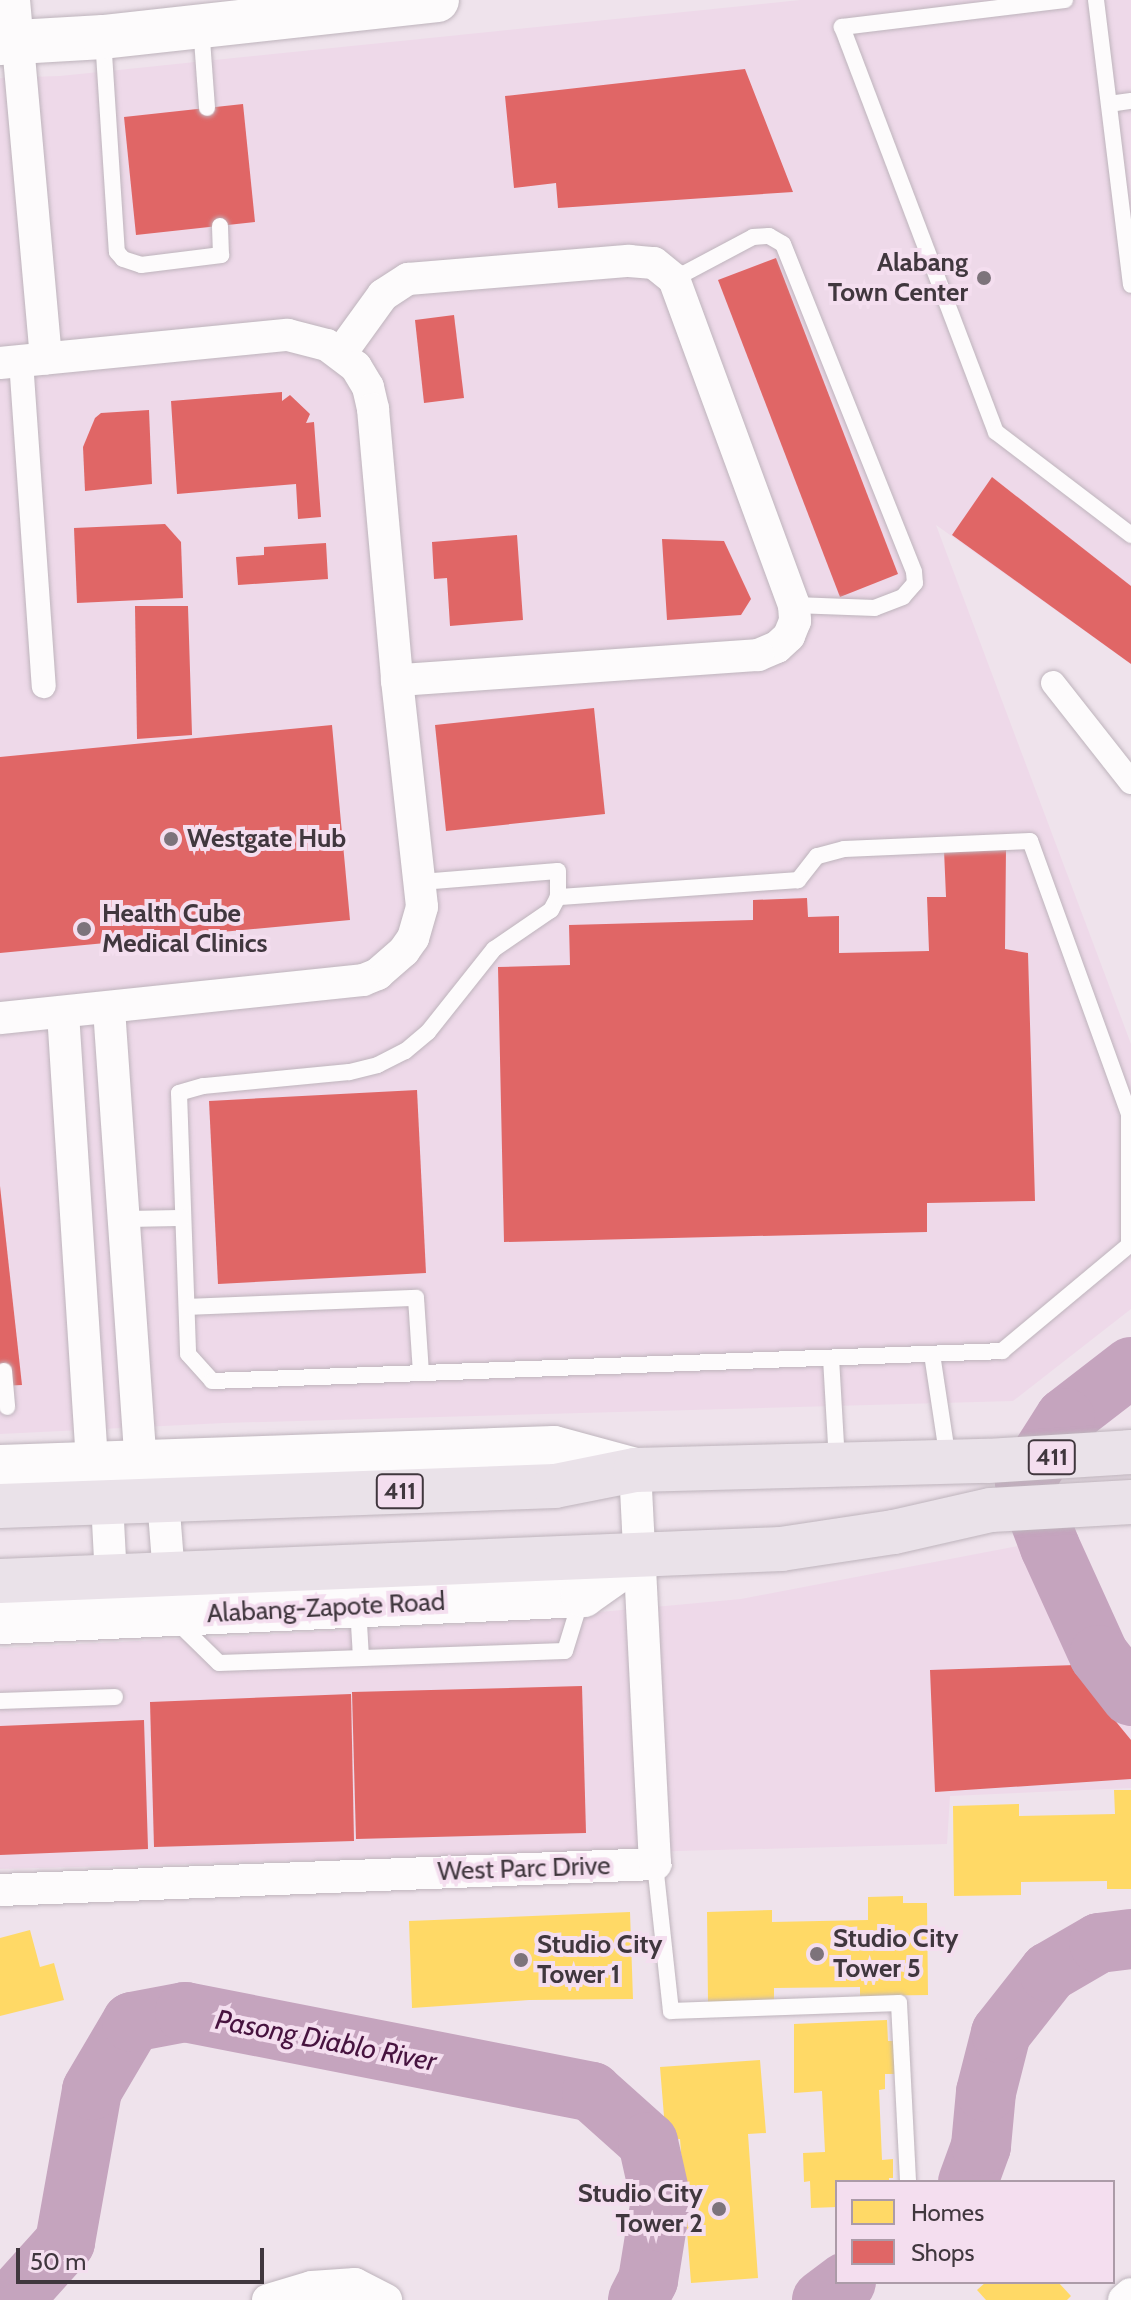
<!DOCTYPE html>
<html>
<head>
<meta charset="utf-8">
<style>
	body { margin:0 }
	#map { position:relative; width:1131px; height:2300px; overflow:hidden; background:#efe3ec; font-family:Cabin,sans-serif }
	div>[style] { position:absolute }
	[style*='--x'] { left:calc(var(--x)*1px); top:calc(var(--y)*1px); width:calc(var(--w)*1px); rotate:calc(var(--a)*1deg) }
	.built>* { inset:0; background:#eed9e9 }
	.homes>* { inset:0; background:#ffd966 }
	.shops>* { inset:0; background:#e06666 }
	.river>* { height:60px; margin:-30px; padding:0 30px; transform-origin:30px; border-radius:30px; background:#c5a4be }
	.roads { filter:drop-shadow(0 0 2px #beb4bc) drop-shadow(0 0 2px #beb4bc) }
	.service>* { height:16px; margin:-8px; padding:0 8px; transform-origin:8px; border-radius:8px; background:#fdfbfc }
	.pedestrian>* { height:24px; margin:-12px; padding:0 12px; transform-origin:12px; border-radius:12px; background:#fdfbfc }
	.minor>* { height:32px; margin:-16px; padding:0 16px; transform-origin:16px; border-radius:16px; background:#fdfbfc }
	.secondary>* { height:44px; margin:-22px; padding:0 22px; transform-origin:22px; border-radius:22px; background:#fdfbfc }
	.trunk>* { height:44px; margin:-22px; padding:0 22px; transform-origin:22px; border-radius:22px; background:#eae2e9 }
	.dots>* { width:22px; height:22px; translate:-50% -50%; box-sizing:border-box; border:4px solid #f4deef; border-radius:50% }
	span { translate:-50% -50%; white-space:nowrap; text-align:center; line-height:1.15; -webkit-text-stroke:8px #f4deef; paint-order:stroke }
	.shield-label span { padding:2px 6px; background:#f4deef; border:2px solid; border-radius:6px; -webkit-text-stroke-width:0 }
	.shield-label { font-size:24px; color:#40373e; font-weight:700 }
	.poi-label { font-size:26px; color:#40373e; font-weight:700 }
	.right { translate:-100% -50%; text-align:right }
	.left { translate:0 -50%; text-align:left }
	.street-label { font-size:26px; color:#40373e }
	.water-label { font-size:28px; color:#47133f; font-style:italic }
	.legend { position:absolute; left:835px; top:2180px; width:280px; height:104px; box-sizing:border-box; background:#f4deef; border:2px solid #ac9ba8; margin:0; padding:10px 14px; list-style:none; font-size:24px; color:#40373e }
	.legend li { display:flex; align-items:center; gap:16px; height:40px }
	.legend b { width:40px; border:2px solid #ac9ba8 }
	.scale { position:absolute; left:16px; top:2248px; width:248px; height:36px; box-sizing:border-box; border:4px solid #40373e; border-top:0; padding-left:10px; font-size:24px; line-height:28px; white-space:nowrap; color:#40373e; -webkit-text-stroke:6px #f4deef; paint-order:stroke }
</style>
</head>
<body>
<div id="map">
	<div class="built">
		<div style="clip-path:polygon(800px 0,1131px 0,1131px 664px,936px 525px,1131px 1044px,1131px 1309px,1013px 1401px,224px 1423px,0 1434px,0 78px,60px 76px)"></div>
		<div style="clip-path:polygon(1029px 1544px,1063px 1635px,1096px 1688px,1131px 1725px,1131px 1788px,950px 1796px,947px 1844px,0 1869px,0 1648px,470px 1624px,741px 1599px)"></div>
	</div>
	<div class="homes">
		<div style="clip-path:polygon(1114px 1790px,1131px 1790px,1131px 1889px,1107px 1889px,1107px 1881px,1021px 1882px,1021px 1895px,954px 1896px,953px 1806px,1019px 1804px,1019px 1816px,1115px 1814px)"></div>
		<div style="clip-path:polygon(903px 1896px,903px 1903px,927px 1903px,928px 1995px,860px 1996px,860px 1987px,774px 1988px,774px 2001px,708px 2002px,707px 1912px,772px 1910px,772px 1922px,868px 1920px,868px 1897px)"></div>
		<div style="clip-path:polygon(630px 1912px,633px 1999px,529px 2000px,412px 2008px,409px 1921px)"></div>
		<div style="clip-path:polygon(30px 1930px,40px 1967px,54px 1963px,64px 2000px,0 2016px,0 1938px)"></div>
		<div style="clip-path:polygon(887px 2020px,888px 2041px,894px 2041px,895px 2074px,885px 2074px,885px 2089px,879px 2090px,882px 2160px,893px 2159px,893px 2178px,889px 2178px,889px 2182px,837px 2182px,837px 2207px,811px 2208px,810px 2181px,804px 2182px,803px 2153px,825px 2152px,822px 2091px,794px 2093px,794px 2024px)"></div>
		<div style="clip-path:polygon(760px 2060px,766px 2133px,748px 2134px,758px 2278px,691px 2283px,680px 2139px,666px 2141px,660px 2067px)"></div>
		<div style="clip-path:polygon(986px 2282px,1058px 2282px,1071px 2296px,1067px 2300px,986px 2300px,977px 2290px)"></div>
	</div>
	<div class="shops">
		<div style="clip-path:polygon(745px 69px,793px 192px,558px 208px,556px 183px,514px 188px,505px 96px)"></div>
		<div style="clip-path:polygon(243px 104px,255px 222px,136px 235px,124px 117px)"></div>
		<div style="clip-path:polygon(776px 258px,898px 574px,840px 597px,718px 280px)"></div>
		<div style="clip-path:polygon(454px 315px,464px 398px,424px 403px,415px 320px)"></div>
		<div style="clip-path:polygon(282px 392px,282px 401px,290px 395px,310px 414px,306px 423px,314px 422px,321px 517px,298px 519px,296px 484px,177px 494px,171px 401px)"></div>
		<div style="clip-path:polygon(149px 410px,152px 484px,85px 491px,83px 447px,95px 418px,101px 413px)"></div>
		<div style="clip-path:polygon(992px 477px,1131px 586px,1131px 664px,952px 535px)"></div>
		<div style="clip-path:polygon(165px 524px,181px 542px,183px 598px,77px 603px,74px 528px)"></div>
		<div style="clip-path:polygon(517px 535px,523px 620px,450px 626px,447px 578px,434px 579px,432px 542px)"></div>
		<div style="clip-path:polygon(662px 539px,724px 541px,751px 599px,741px 615px,667px 620px)"></div>
		<div style="clip-path:polygon(326px 543px,328px 579px,238px 585px,236px 557px,264px 555px,264px 547px)"></div>
		<div style="clip-path:polygon(135px 606px,188px 606px,192px 735px,137px 739px)"></div>
		<div style="clip-path:polygon(594px 708px,605px 814px,446px 831px,435px 725px)"></div>
		<div style="clip-path:polygon(332px 725px,350px 920px,0 953px,0 757px)"></div>
		<div style="clip-path:polygon(1006px 848px,1005px 949px,1028px 953px,1035px 1201px,927px 1203px,927px 1232px,504px 1242px,498px 967px,570px 965px,569px 925px,753px 920px,753px 900px,807px 898px,808px 917px,839px 916px,839px 953px,929px 951px,927px 897px,946px 897px,944px 850px)"></div>
		<div style="clip-path:polygon(417px 1090px,426px 1273px,218px 1284px,209px 1101px)"></div>
		<div style="clip-path:polygon(0 1186px,22px 1385px,0 1386px)"></div>
		<div style="clip-path:polygon(1076px 1665px,1090px 1690px,1131px 1740px,1131px 1779px,935px 1792px,930px 1670px)"></div>
		<div style="clip-path:polygon(582px 1686px,586px 1833px,356px 1839px,352px 1692px)"></div>
		<div style="clip-path:polygon(351px 1694px,354px 1841px,154px 1847px,150px 1702px)"></div>
		<div style="clip-path:polygon(144px 1720px,148px 1849px,0 1855px,0 1726px)"></div>
	</div>
	<div class="river">
		<div style="--x:1131;--y:1367;--w:83;--a:142.3"></div>
		<div style="--x:1065;--y:1418;--w:75;--a:122.4"></div>
		<div style="--x:1025;--y:1481;--w:71;--a:69.3"></div>
		<div style="--x:1050;--y:1547;--w:119;--a:65.6"></div>
		<div style="--x:1099;--y:1655;--w:52;--a:52"></div>
		<div style="--x:968;--y:2182;--w:38;--a:-70"></div>
		<div style="--x:981;--y:2146;--w:54;--a:-84.7"></div>
		<div style="--x:986;--y:2092;--w:61;--a:-75.7"></div>
		<div style="--x:1001;--y:2033;--w:78;--a:-51.8"></div>
		<div style="--x:1049;--y:1972;--w:58;--a:-30.1"></div>
		<div style="--x:1099;--y:1943;--w:32;--a:-7"></div>
		<div style="--x:13;--y:2300;--w:78;--a:-48.1"></div>
		<div style="--x:65;--y:2242;--w:154;--a:-79.9"></div>
		<div style="--x:92;--y:2090;--w:79;--a:-59.5"></div>
		<div style="--x:132;--y:2022;--w:54;--a:-10.7"></div>
		<div style="--x:185;--y:2012;--w:415;--a:11.1"></div>
		<div style="--x:592;--y:2092;--w:75;--a:41.8"></div>
		<div style="--x:648;--y:2142;--w:59;--a:77.4"></div>
		<div style="--x:661;--y:2200;--w:81;--a:99.2"></div>
		<div style="--x:648;--y:2280;--w:22;--a:117"></div>
		<div style="--x:822;--y:2300;--w:30;--a:-37"></div>
	</div>
	<div class="roads">
		<div class="service">
			<div style="--x:1065;--y:0;--w:225;--a:173.1"></div>
			<div style="--x:842;--y:27;--w:433;--a:69.2"></div>
			<div style="--x:996;--y:432;--w:170;--a:37.3"></div>
			<div style="--x:1096;--y:0;--w:287;--a:83"></div>
			<div style="--x:201;--y:26;--w:82;--a:85.8"></div>
			<div style="--x:103;--y:38;--w:214;--a:86.3"></div>
			<div style="--x:117;--y:252;--w:9;--a:49"></div>
			<div style="--x:123;--y:259;--w:19;--a:18"></div>
			<div style="--x:141;--y:265;--w:81;--a:-7.1"></div>
			<div style="--x:221;--y:255;--w:29;--a:-92"></div>
			<div style="--x:1109;--y:104;--w:22;--a:-8"></div>
			<div style="--x:674;--y:279;--w:89;--a:-28"></div>
			<div style="--x:753;--y:237;--w:16;--a:-4"></div>
			<div style="--x:769;--y:236;--w:16;--a:30"></div>
			<div style="--x:783;--y:244;--w:353;--a:68.2"></div>
			<div style="--x:914;--y:572;--w:11;--a:85"></div>
			<div style="--x:915;--y:583;--w:18;--a:131"></div>
			<div style="--x:903;--y:597;--w:30;--a:159"></div>
			<div style="--x:875;--y:608;--w:81;--a:-177.9"></div>
			<div style="--x:421;--y:882;--w:137;--a:-4.6"></div>
			<div style="--x:558;--y:871;--w:26;--a:90"></div>
			<div style="--x:558;--y:897;--w:15;--a:118"></div>
			<div style="--x:551;--y:910;--w:69;--a:145.6"></div>
			<div style="--x:494;--y:949;--w:106;--a:128.5"></div>
			<div style="--x:428;--y:1032;--w:30;--a:140"></div>
			<div style="--x:405;--y:1051;--w:30;--a:153"></div>
			<div style="--x:378;--y:1065;--w:30;--a:166"></div>
			<div style="--x:349;--y:1072;--w:147;--a:174.5"></div>
			<div style="--x:203;--y:1086;--w:25;--a:164"></div>
			<div style="--x:179;--y:1093;--w:261;--a:88"></div>
			<div style="--x:188;--y:1354;--w:36;--a:48"></div>
			<div style="--x:212;--y:1381;--w:791;--a:-2.17"></div>
			<div style="--x:1002;--y:1351;--w:165;--a:-39.8"></div>
			<div style="--x:1129;--y:1245;--w:131;--a:-90"></div>
			<div style="--x:1129;--y:1114;--w:290;--a:-109.9"></div>
			<div style="--x:1030;--y:841;--w:186;--a:177.5"></div>
			<div style="--x:844;--y:849;--w:28;--a:165"></div>
			<div style="--x:817;--y:856;--w:31;--a:128"></div>
			<div style="--x:798;--y:880;--w:241;--a:175.9"></div>
			<div style="--x:124;--y:1219;--w:59;--a:-1"></div>
			<div style="--x:187;--y:1307;--w:229;--a:-2.3"></div>
			<div style="--x:416;--y:1298;--w:75;--a:86.2"></div>
			<div style="--x:932;--y:1354;--w:107;--a:81.4"></div>
			<div style="--x:831;--y:1358;--w:104;--a:86.7"></div>
			<div style="--x:4;--y:1371;--w:36;--a:85"></div>
			<div style="--x:358;--y:1607;--w:50;--a:86.6"></div>
			<div style="--x:176;--y:1621;--w:60;--a:44.3"></div>
			<div style="--x:219;--y:1663;--w:346;--a:-2"></div>
			<div style="--x:565;--y:1651;--w:54;--a:-72.9"></div>
			<div style="--x:0;--y:1701;--w:115;--a:-2"></div>
			<div style="--x:655;--y:1864;--w:148;--a:83.8"></div>
			<div style="--x:671;--y:2011;--w:228;--a:-2"></div>
			<div style="--x:899;--y:2003;--w:179;--a:87.1"></div>
		</div>
		<div class="pedestrian">
			<div style="--x:21;--y:361;--w:326;--a:86"></div>
			<div style="--x:1053;--y:683;--w:126;--a:51.8"></div>
		</div>
		<div class="minor">
			<div style="--x:14;--y:0;--w:360;--a:84.9"></div>
			<div style="--x:341;--y:353;--w:72;--a:-54.1"></div>
			<div style="--x:383;--y:295;--w:30;--a:-33"></div>
			<div style="--x:408;--y:279;--w:222;--a:-4.7"></div>
			<div style="--x:629;--y:261;--w:25;--a:5"></div>
			<div style="--x:654;--y:263;--w:26;--a:39"></div>
			<div style="--x:674;--y:279;--w:347;--a:69.8"></div>
			<div style="--x:794;--y:605;--w:16;--a:86"></div>
			<div style="--x:795;--y:621;--w:16;--a:112"></div>
			<div style="--x:789;--y:636;--w:16;--a:137"></div>
			<div style="--x:777;--y:647;--w:21;--a:157"></div>
			<div style="--x:758;--y:655;--w:362;--a:176"></div>
			<div style="--x:0;--y:363;--w:289;--a:-5.6"></div>
			<div style="--x:288;--y:335;--w:40;--a:14.4"></div>
			<div style="--x:327;--y:345;--w:36;--a:37"></div>
			<div style="--x:356;--y:367;--w:23;--a:59"></div>
			<div style="--x:368;--y:387;--w:23;--a:77"></div>
			<div style="--x:373;--y:409;--w:272;--a:84.9"></div>
			<div style="--x:397;--y:680;--w:228;--a:83.7"></div>
			<div style="--x:422;--y:907;--w:32;--a:106"></div>
			<div style="--x:413;--y:938;--w:16;--a:125"></div>
			<div style="--x:404;--y:951;--w:35;--a:139"></div>
			<div style="--x:378;--y:974;--w:16;--a:158"></div>
			<div style="--x:363;--y:980;--w:365;--a:174"></div>
			<div style="--x:109;--y:1009;--w:455;--a:86"></div>
			<div style="--x:141;--y:1463;--w:42;--a:58.6"></div>
			<div style="--x:163;--y:1499;--w:76;--a:85.5"></div>
			<div style="--x:63;--y:1013;--w:452;--a:86.3"></div>
			<div style="--x:92;--y:1464;--w:41;--a:68.5"></div>
			<div style="--x:107;--y:1502;--w:76;--a:87"></div>
			<div style="--x:0;--y:1890;--w:656;--a:-2.27"></div>
			<div style="--x:655;--y:1864;--w:395;--a:-92.9"></div>
			<div style="--x:268;--y:2300;--w:46;--a:-16.5"></div>
			<div style="--x:312;--y:2287;--w:43;--a:-4"></div>
			<div style="--x:355;--y:2284;--w:35;--a:27"></div>
			<div style="--x:1124;--y:2300;--w:9;--a:-41"></div>
		</div>
		<div class="secondary">
			<div style="--x:0;--y:43;--w:103;--a:-3.3"></div>
			<div style="--x:103;--y:37;--w:336;--a:-6.3"></div>
			<div style="--x:0;--y:1467;--w:554;--a:-1.96"></div>
			<div style="--x:554;--y:1448;--w:84;--a:15.2"></div>
			<div style="--x:0;--y:1622;--w:584;--a:-2.65"></div>
			<div style="--x:583;--y:1595;--w:70;--a:-35.1"></div>
		</div>
		<div class="trunk">
			<div style="--x:0;--y:1506;--w:555;--a:-2.06"></div>
			<div style="--x:555;--y:1486;--w:82;--a:-11.3"></div>
			<div style="--x:635;--y:1470;--w:353;--a:-1.5"></div>
			<div style="--x:988;--y:1461;--w:143;--a:-3.6"></div>
			<div style="--x:0;--y:1581;--w:782;--a:-2.35"></div>
			<div style="--x:781;--y:1549;--w:114;--a:-8.6"></div>
			<div style="--x:894;--y:1532;--w:99;--a:-12.8"></div>
			<div style="--x:991;--y:1510;--w:140;--a:-3.3"></div>
		</div>
	</div>
	<div class="dots">
		<div style="left:984px;top:278px;background:#7d737b"></div>
		<div style="left:171px;top:839px;background:#7d737b"></div>
		<div style="left:84px;top:929px;background:#7d737b"></div>
		<div style="left:817px;top:1954px;background:#7d737b"></div>
		<div style="left:521px;top:1960px;background:#7d737b"></div>
		<div style="left:719px;top:2209px;background:#7d737b"></div>
	</div>
	<div class="shield-label">
		<span style="left:1052px;top:1457px">411</span>
		<span style="left:400px;top:1491px">411</span>
	</div>
	<div class="poi-label">
		<span class="right" style="left:968px;top:278px">Alabang<br>Town Center</span>
		<span class="left" style="left:187px;top:839px">Westgate Hub</span>
		<span class="left" style="left:102px;top:929px">Health Cube<br>Medical Clinics</span>
		<span class="left" style="left:833px;top:1954px">Studio City<br>Tower 5</span>
		<span class="left" style="left:537px;top:1960px">Studio City<br>Tower 1</span>
		<span class="right" style="left:703px;top:2209px">Studio City<br>Tower 2</span>
	</div>
	<div class="street-label">
		<span style="left:326px;top:1608px;rotate:-3deg">Alabang-Zapote Road</span>
		<span style="left:524px;top:1869px;rotate:-2deg">West Parc Drive</span>
	</div>
	<div class="water-label">
		<span style="left:326px;top:2040px;rotate:11deg">Pasong Diablo River</span>
	</div>
	<ul class="legend">
	<li><b style="height:22px;background:#ffd966"></b>Homes</li>
	<li><b style="height:22px;background:#e06666"></b>Shops</li>
	</ul>
	<div class="scale">50 m</div>
</div>
</body>
</html>
